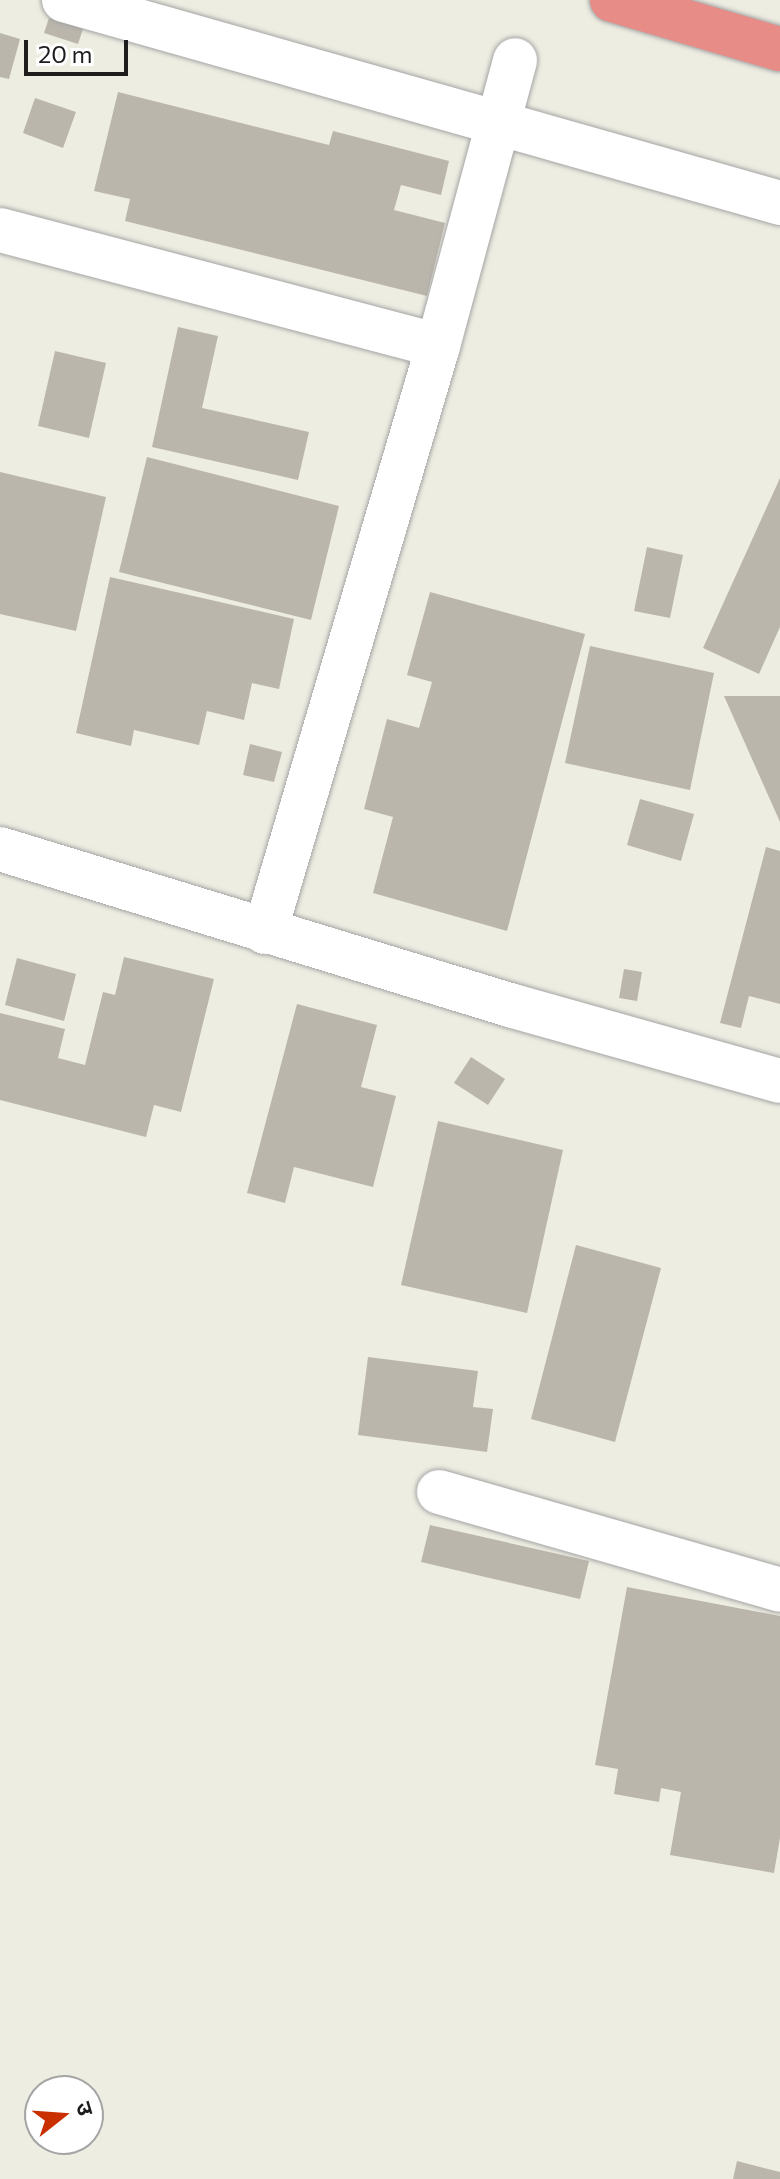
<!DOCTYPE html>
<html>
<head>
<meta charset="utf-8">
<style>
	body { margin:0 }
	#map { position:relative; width:780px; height:2179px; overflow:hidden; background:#eeede2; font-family:Commissioner,"Noto Sans Devanagari",sans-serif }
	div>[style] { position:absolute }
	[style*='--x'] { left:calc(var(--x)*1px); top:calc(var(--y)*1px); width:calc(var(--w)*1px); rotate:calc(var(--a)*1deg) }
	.building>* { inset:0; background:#bbb6ac }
	.roads { filter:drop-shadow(0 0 2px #a4a4a4) drop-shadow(0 0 2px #a4a4a4) }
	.minor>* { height:44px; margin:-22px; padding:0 22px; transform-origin:22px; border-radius:22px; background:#fff }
	.highway>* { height:44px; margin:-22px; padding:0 22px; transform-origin:22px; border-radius:22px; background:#e88c88 }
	span { translate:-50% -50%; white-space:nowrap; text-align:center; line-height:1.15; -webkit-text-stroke:6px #fff; paint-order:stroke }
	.north { position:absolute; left:24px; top:2075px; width:80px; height:80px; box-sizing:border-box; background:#fff; border:2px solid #a5a5a5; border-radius:50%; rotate:73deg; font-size:22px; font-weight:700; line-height:32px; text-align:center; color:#1d1d1d }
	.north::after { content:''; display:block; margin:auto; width:28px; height:36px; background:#ca2f00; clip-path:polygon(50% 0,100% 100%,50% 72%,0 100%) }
	.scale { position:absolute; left:24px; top:40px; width:104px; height:36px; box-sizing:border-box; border:4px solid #1d1d1d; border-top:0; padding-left:10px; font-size:24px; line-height:28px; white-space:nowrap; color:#1d1d1d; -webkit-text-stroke:6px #fff; paint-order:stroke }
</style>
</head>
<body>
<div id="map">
	<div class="building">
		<div style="clip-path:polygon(49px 18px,83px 29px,78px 44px,44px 33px)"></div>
		<div style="clip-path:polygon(0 33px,20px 39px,9px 79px,0 77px)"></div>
		<div style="clip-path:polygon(118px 92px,329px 145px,333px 131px,449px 161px,441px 195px,401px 185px,394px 210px,445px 223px,427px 296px,125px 221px,130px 199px,94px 191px)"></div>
		<div style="clip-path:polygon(35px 98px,76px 112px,63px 148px,23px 133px)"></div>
		<div style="clip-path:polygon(178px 327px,218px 336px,202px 408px,309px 432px,298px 480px,152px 447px)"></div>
		<div style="clip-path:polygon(55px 351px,106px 363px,89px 438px,38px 426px)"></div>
		<div style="clip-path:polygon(147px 457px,339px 506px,311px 620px,119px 572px)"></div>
		<div style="clip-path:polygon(0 472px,106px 497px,76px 631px,0 614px)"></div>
		<div style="clip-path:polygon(780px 478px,780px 627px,759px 674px,703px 648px)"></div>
		<div style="clip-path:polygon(647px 547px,683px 555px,670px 618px,634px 611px)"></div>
		<div style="clip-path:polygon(110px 577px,294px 619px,279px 689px,252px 683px,244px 720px,207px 711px,199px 745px,134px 730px,131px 746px,76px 733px)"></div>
		<div style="clip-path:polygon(430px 592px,585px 634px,507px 931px,373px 893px,393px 817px,364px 809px,387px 719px,419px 728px,432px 682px,407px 675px)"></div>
		<div style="clip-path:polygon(590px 646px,714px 673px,690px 790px,565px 763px)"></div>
		<div style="clip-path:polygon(724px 696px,780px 696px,780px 822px)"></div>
		<div style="clip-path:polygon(250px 744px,282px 752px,274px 782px,243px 775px)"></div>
		<div style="clip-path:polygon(640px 799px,694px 814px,681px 861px,627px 845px)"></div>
		<div style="clip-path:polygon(766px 847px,780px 851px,780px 1004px,749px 996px,741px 1028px,720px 1023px)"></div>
		<div style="clip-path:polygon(124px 957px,214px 979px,181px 1112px,154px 1105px,146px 1137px,0 1100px,0 1013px,65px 1029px,58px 1058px,85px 1065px,103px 992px,115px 995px)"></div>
		<div style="clip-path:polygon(17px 958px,76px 974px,64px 1021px,5px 1005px)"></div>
		<div style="clip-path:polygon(624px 969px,642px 972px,637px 1001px,619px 998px)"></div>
		<div style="clip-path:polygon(297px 1004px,377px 1025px,361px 1087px,396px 1096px,373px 1187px,294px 1167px,285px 1203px,247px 1193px)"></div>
		<div style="clip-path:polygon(471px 1057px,505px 1079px,488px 1105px,454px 1083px)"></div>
		<div style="clip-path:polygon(438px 1121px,563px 1150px,527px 1313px,401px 1285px)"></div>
		<div style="clip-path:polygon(576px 1245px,661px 1268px,615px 1442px,531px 1419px)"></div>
		<div style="clip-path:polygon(368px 1357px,478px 1371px,473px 1407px,493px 1409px,487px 1452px,358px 1435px)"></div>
		<div style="clip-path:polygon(430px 1525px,589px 1561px,580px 1599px,421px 1562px)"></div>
		<div style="clip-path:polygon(627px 1587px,780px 1616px,780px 1838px,774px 1873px,670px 1855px,681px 1792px,661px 1788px,659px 1802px,614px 1794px,618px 1769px,595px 1765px)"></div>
		<div style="clip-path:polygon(737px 2161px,780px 2172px,780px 2179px,733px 2179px)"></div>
	</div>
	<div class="roads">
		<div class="minor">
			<div style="--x:64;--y:0;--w:744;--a:15.83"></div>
			<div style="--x:0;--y:230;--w:453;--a:14.8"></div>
			<div style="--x:0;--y:849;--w:536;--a:17.02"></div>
			<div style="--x:513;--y:1006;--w:277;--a:15.7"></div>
			<div style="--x:265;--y:932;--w:611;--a:-73.55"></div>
			<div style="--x:438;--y:346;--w:296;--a:-74.9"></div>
			<div style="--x:439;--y:1492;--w:355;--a:16"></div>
		</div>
		<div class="highway">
			<div style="--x:612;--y:0;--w:175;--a:16.3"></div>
		</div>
	</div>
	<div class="north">उ</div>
	<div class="scale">20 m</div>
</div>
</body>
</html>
